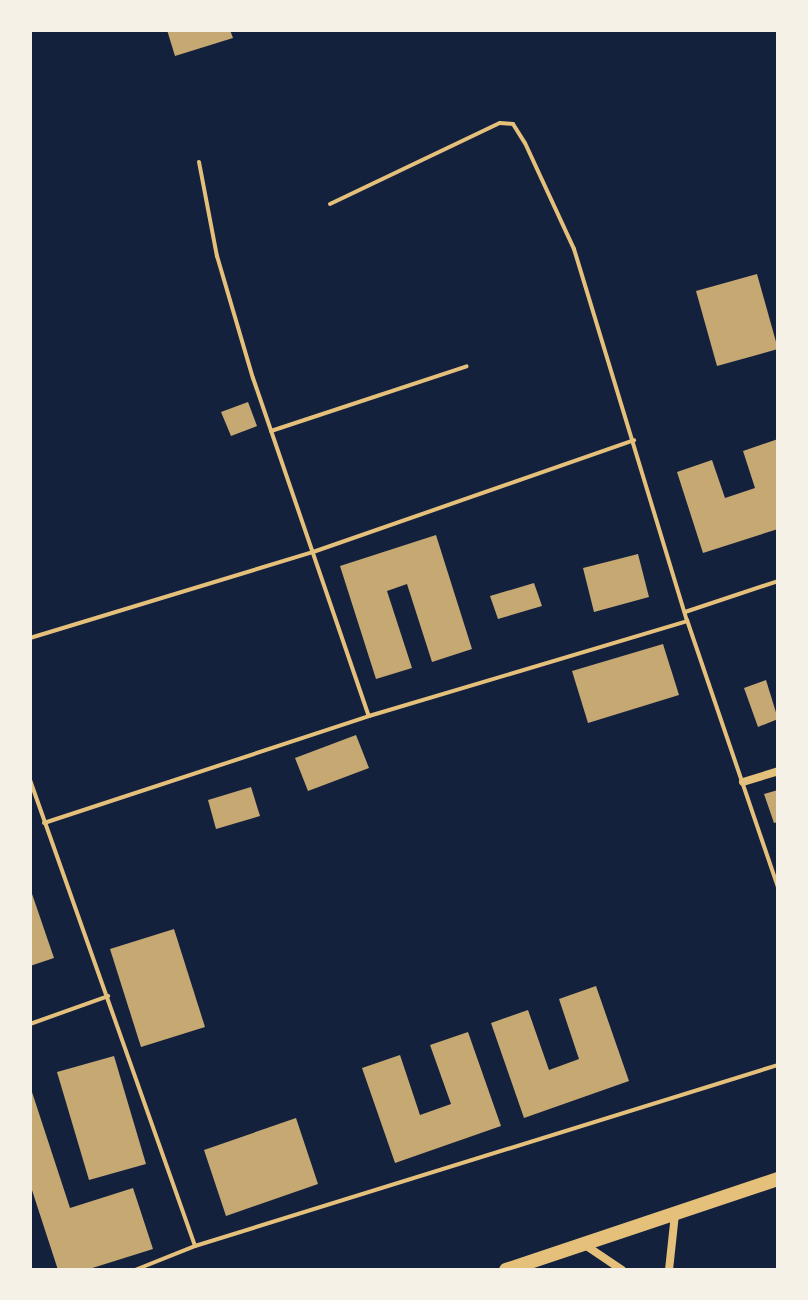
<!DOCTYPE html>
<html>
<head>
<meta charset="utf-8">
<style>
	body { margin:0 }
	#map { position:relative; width:808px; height:1300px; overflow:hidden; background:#14213d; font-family:"Roboto Serif",serif }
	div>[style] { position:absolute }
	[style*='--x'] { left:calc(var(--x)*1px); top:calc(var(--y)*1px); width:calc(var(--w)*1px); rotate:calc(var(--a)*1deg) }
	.building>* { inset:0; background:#c6a872 }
	.service>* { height:4px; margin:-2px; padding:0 2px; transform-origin:2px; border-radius:2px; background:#e5c07b }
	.minor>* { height:8px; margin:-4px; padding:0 4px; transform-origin:4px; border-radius:4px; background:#e5c07b }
	.trunk>* { height:14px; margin:-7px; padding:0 7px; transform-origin:7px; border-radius:7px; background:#e5c07b }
	span { translate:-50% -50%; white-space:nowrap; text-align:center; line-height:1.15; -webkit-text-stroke:8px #f6f1e7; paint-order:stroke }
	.frame { position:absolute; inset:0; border:32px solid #f6f1e7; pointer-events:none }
</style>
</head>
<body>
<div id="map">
	<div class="building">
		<div style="clip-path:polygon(167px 30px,230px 30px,233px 38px,175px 56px)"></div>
		<div style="clip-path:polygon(757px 274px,778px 349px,717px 366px,696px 291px)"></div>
		<div style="clip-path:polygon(248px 402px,257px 426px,231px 436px,221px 412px)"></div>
		<div style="clip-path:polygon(778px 439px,778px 529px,703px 553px,677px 472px,712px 460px,725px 498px,755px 488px,743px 451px)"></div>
		<div style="clip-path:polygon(436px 535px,472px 649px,432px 662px,407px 584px,387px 591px,412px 668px,376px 679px,340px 566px)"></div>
		<div style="clip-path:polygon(638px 554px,649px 597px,594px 612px,583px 568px)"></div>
		<div style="clip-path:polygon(534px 583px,542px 606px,498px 619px,490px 596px)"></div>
		<div style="clip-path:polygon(663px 644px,679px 695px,588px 723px,572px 671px)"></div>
		<div style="clip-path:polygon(766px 680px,778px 719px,758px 727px,744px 688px)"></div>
		<div style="clip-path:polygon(356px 735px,369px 768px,308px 791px,295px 758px)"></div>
		<div style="clip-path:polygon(251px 787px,260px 816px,216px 829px,208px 800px)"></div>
		<div style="clip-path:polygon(778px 790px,778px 822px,774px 823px,764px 794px)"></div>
		<div style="clip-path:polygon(30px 888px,54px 958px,30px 966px)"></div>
		<div style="clip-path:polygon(174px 929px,205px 1027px,141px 1047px,110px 949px)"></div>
		<div style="clip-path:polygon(596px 986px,629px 1081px,524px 1118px,491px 1023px,528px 1010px,549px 1070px,579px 1059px,559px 999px)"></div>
		<div style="clip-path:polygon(468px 1032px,501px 1126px,395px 1163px,362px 1068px,400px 1055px,420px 1115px,451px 1104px,430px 1045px)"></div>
		<div style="clip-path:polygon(114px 1056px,146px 1164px,89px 1180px,57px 1072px)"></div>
		<div style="clip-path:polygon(30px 1086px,70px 1208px,133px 1188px,153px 1249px,86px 1270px,58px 1270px,30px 1184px)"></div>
		<div style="clip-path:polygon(296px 1118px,318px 1184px,226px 1216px,204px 1150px)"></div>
	</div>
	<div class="service">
		<div style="--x:199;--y:162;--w:96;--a:79.2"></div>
		<div style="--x:217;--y:256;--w:127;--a:73.6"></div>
		<div style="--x:253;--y:378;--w:357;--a:71.1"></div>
		<div style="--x:330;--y:204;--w:188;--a:-25.5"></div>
		<div style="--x:500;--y:123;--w:13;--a:4"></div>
		<div style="--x:513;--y:124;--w:22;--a:58"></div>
		<div style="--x:525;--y:143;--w:117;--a:65.2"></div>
		<div style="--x:574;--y:249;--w:388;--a:73.1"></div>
		<div style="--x:687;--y:620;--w:282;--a:71.2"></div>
		<div style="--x:271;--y:431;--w:206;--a:-18.3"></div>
		<div style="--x:685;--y:612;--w:98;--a:-18.4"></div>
		<div style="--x:30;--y:638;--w:296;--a:-16.9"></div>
		<div style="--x:313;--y:552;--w:340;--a:-19.2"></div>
		<div style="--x:30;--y:780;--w:494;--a:70.5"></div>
		<div style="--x:44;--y:823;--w:342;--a:-18.2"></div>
		<div style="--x:369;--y:716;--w:332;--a:-16.6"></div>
		<div style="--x:30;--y:1024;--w:83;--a:-19.7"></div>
		<div style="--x:135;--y:1270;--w:65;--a:-21.8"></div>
		<div style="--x:195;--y:1246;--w:610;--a:-17.25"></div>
	</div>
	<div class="minor">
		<div style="--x:743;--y:782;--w:37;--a:-17"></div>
		<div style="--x:585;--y:1245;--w:45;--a:34"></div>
		<div style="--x:669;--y:1270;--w:56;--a:-83.9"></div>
	</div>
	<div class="trunk">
		<div style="--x:506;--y:1270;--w:287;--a:-18.5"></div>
	</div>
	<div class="frame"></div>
</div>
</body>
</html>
